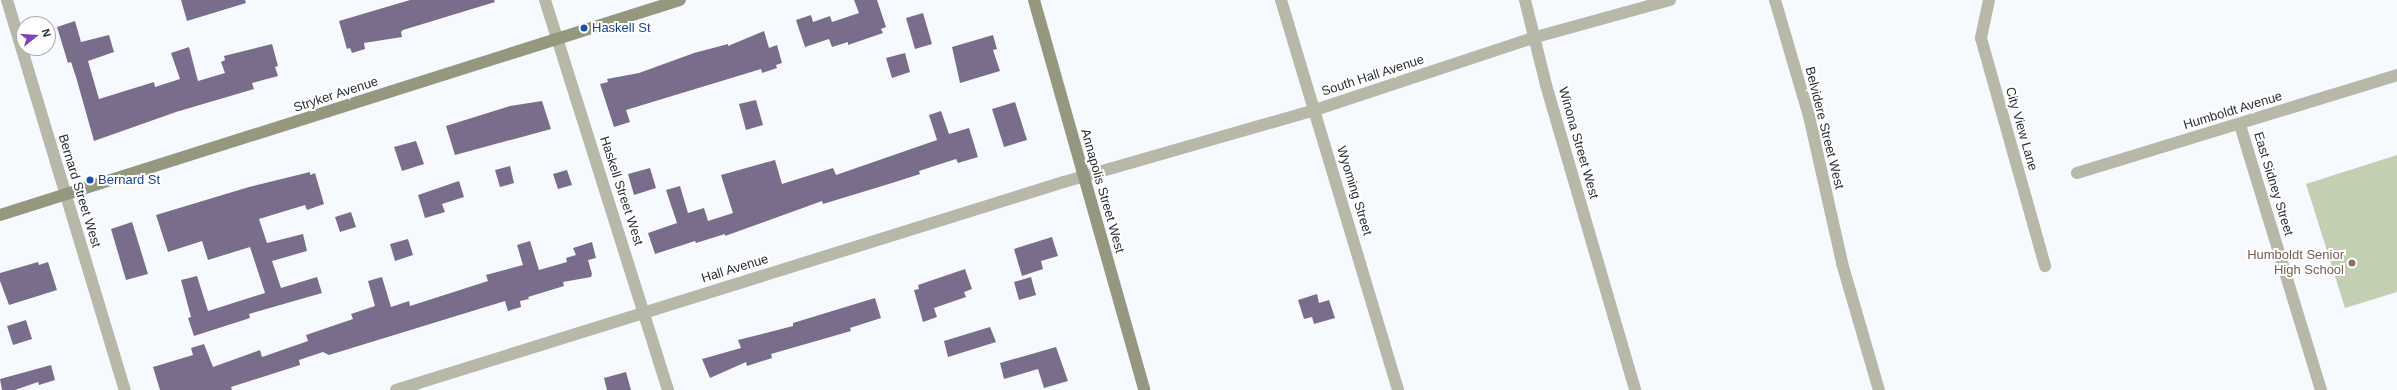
<!DOCTYPE html>
<html>
<head>
<meta charset="utf-8">
<style>
	body { margin:0 }
	#map { position:relative; width:2397px; height:390px; overflow:hidden; background:#f6faff; font-family:Arial,sans-serif }
	div>[style] { position:absolute }
	[style*='--x'] { left:calc(var(--x)*1px); top:calc(var(--y)*1px); width:calc(var(--w)*1px); rotate:calc(var(--a)*1deg) }
	.green>* { inset:0; background:#c2cfb3 }
	.building>* { inset:0; background:#7a6d8c }
	.street>* { height:12px; margin:-6px; padding:0 6px; transform-origin:6px; border-radius:6px; background:#b7b8a7 }
	.secondary>* { height:12px; margin:-6px; padding:0 6px; transform-origin:6px; border-radius:6px; background:#96977f }
	.dots>* { width:11px; height:11px; translate:-50% -50%; box-sizing:border-box; border:2px solid #fff; border-radius:50% }
	span { translate:-50% -50%; white-space:nowrap; text-align:center; line-height:1.15; -webkit-text-stroke:4px #fff; paint-order:stroke }
	.transit-label { font-size:13px; color:#164399 }
	.left { translate:0 -50%; text-align:left }
	.street-label { font-size:13px; color:#2c2f32 }
	.education-label { font-size:13px; color:#785e54 }
	.right { translate:-100% -50%; text-align:right }
	.north { position:absolute; left:16px; top:16px; width:40px; height:40px; box-sizing:border-box; background:#fff; border:1px solid #abacad; border-radius:50%; rotate:73deg; font-size:11px; font-weight:700; line-height:16px; text-align:center; color:#2c2f32 }
	.north::after { content:''; display:block; margin:auto; width:14px; height:18px; background:#7c43ba; clip-path:polygon(50% 0,100% 100%,50% 72%,0 100%) }
</style>
</head>
<body>
<div id="map">
	<div class="green">
		<div style="clip-path:polygon(2397px 155px,2397px 292px,2345px 308px,2306px 184px)"></div>
	</div>
	<div class="building">
		<div style="clip-path:polygon(181px 0,245px 0,246px 3px,187px 21px)"></div>
		<div style="clip-path:polygon(410px 0,494px 0,495px 2px,403px 30px,401px 32px,402px 37px,364px 43px,365px 49px,352px 53px,350px 48px,347px 49px,339px 21px)"></div>
		<div style="clip-path:polygon(854px 0,877px 0,886px 27px,881px 29px,883px 33px,848px 45px,848px 42px,832px 47px,829px 39px,805px 47px,796px 20px,811px 15px,813px 22px,830px 16px,832px 22px,859px 13px)"></div>
		<div style="clip-path:polygon(923px 13px,932px 44px,915px 49px,906px 18px)"></div>
		<div style="clip-path:polygon(75px 21px,81px 42px,109px 35px,114px 52px,88px 61px,99px 99px,154px 82px,155px 87px,180px 79px,171px 53px,189px 47px,198px 81px,225px 73px,221px 62px,225px 60px,224px 56px,272px 44px,278px 66px,275px 67px,278px 76px,252px 83px,254px 89px,176px 112px,94px 141px,76px 77px,71px 62px,68px 63px,57px 27px)"></div>
		<div style="clip-path:polygon(764px 31px,769px 48px,777px 45px,782px 63px,776px 65px,777px 68px,762px 73px,761px 69px,626px 110px,630px 122px,614px 127px,600px 84px,608px 82px,607px 79px,639px 73px,694px 53px,728px 44px,728px 46px)"></div>
		<div style="clip-path:polygon(993px 35px,997px 49px,993px 50px,1000px 71px,960px 83px,952px 47px)"></div>
		<div style="clip-path:polygon(905px 53px,910px 72px,892px 78px,886px 58px)"></div>
		<div style="clip-path:polygon(756px 100px,763px 125px,746px 130px,739px 104px)"></div>
		<div style="clip-path:polygon(542px 101px,551px 129px,455px 155px,446px 126px,510px 106px)"></div>
		<div style="clip-path:polygon(1015px 102px,1027px 140px,1004px 147px,992px 109px)"></div>
		<div style="clip-path:polygon(941px 111px,949px 134px,969px 128px,978px 157px,958px 163px,956px 159px,919px 171px,920px 174px,892px 183px,823px 204px,822px 201px,725px 236px,725px 234px,696px 243px,695px 241px,655px 254px,648px 233px,677px 223px,666px 190px,680px 186px,688px 213px,704px 208px,708px 221px,733px 213px,721px 175px,775px 160px,782px 184px,833px 168px,836px 175px,937px 140px,929px 115px)"></div>
		<div style="clip-path:polygon(416px 141px,424px 164px,402px 171px,394px 147px)"></div>
		<div style="clip-path:polygon(510px 166px,514px 183px,500px 187px,495px 170px)"></div>
		<div style="clip-path:polygon(650px 168px,656px 188px,634px 195px,628px 174px)"></div>
		<div style="clip-path:polygon(567px 170px,572px 185px,558px 189px,553px 174px)"></div>
		<div style="clip-path:polygon(310px 172px,310px 175px,315px 173px,324px 204px,307px 210px,305px 205px,259px 219px,267px 243px,303px 234px,307px 251px,272px 261px,281px 288px,317px 277px,322px 293px,249px 314px,250px 318px,194px 336px,188px 318px,191px 317px,181px 280px,197px 276px,208px 311px,265px 293px,250px 247px,208px 260px,202px 241px,168px 252px,156px 215px,249px 187px)"></div>
		<div style="clip-path:polygon(459px 181px,464px 197px,442px 204px,445px 212px,425px 218px,418px 195px)"></div>
		<div style="clip-path:polygon(351px 212px,356px 227px,340px 232px,335px 217px)"></div>
		<div style="clip-path:polygon(132px 222px,148px 274px,126px 280px,111px 229px)"></div>
		<div style="clip-path:polygon(1052px 237px,1058px 256px,1041px 261px,1043px 269px,1022px 276px,1014px 249px)"></div>
		<div style="clip-path:polygon(408px 239px,413px 255px,395px 261px,390px 244px)"></div>
		<div style="clip-path:polygon(530px 241px,539px 270px,567px 262px,566px 258px,576px 255px,573px 248px,592px 242px,596px 258px,588px 260px,592px 274px,591px 277px,563px 282px,564px 286px,528px 297px,529px 299px,520px 301px,521px 307px,508px 311px,505px 301px,329px 355px,323px 352px,299px 360px,300px 365px,231px 387px,232px 390px,160px 390px,153px 367px,193px 355px,191px 348px,204px 344px,213px 367px,260px 350px,262px 357px,308px 341px,306px 335px,353px 319px,351px 314px,375px 306px,368px 281px,382px 277px,391px 307px,409px 301px,410px 306px,488px 281px,486px 275px,523px 265px,517px 245px)"></div>
		<div style="clip-path:polygon(38px 262px,39px 265px,48px 262px,57px 290px,9px 305px,0 281px,0 273px)"></div>
		<div style="clip-path:polygon(965px 269px,972px 289px,964px 292px,966px 297px,934px 308px,937px 317px,923px 322px,914px 290px,919px 289px,918px 285px)"></div>
		<div style="clip-path:polygon(1031px 277px,1036px 295px,1019px 300px,1014px 282px)"></div>
		<div style="clip-path:polygon(1317px 294px,1319px 303px,1329px 300px,1335px 318px,1314px 324px,1312px 317px,1304px 319px,1298px 300px)"></div>
		<div style="clip-path:polygon(875px 298px,881px 318px,850px 328px,851px 331px,771px 354px,772px 358px,747px 366px,746px 362px,710px 378px,702px 359px,741px 348px,738px 340px,793px 326px,793px 323px)"></div>
		<div style="clip-path:polygon(26px 320px,32px 339px,13px 345px,7px 326px)"></div>
		<div style="clip-path:polygon(990px 327px,996px 342px,948px 357px,944px 341px)"></div>
		<div style="clip-path:polygon(1056px 347px,1068px 381px,1044px 388px,1038px 369px,1004px 379px,1000px 363px)"></div>
		<div style="clip-path:polygon(51px 365px,55px 380px,39px 385px,38px 382px,15px 390px,2px 390px,0 379px)"></div>
		<div style="clip-path:polygon(626px 372px,631px 390px,607px 390px,604px 378px)"></div>
	</div>
	<div class="street">
		<div style="--x:7;--y:0;--w:407;--a:73.2"></div>
		<div style="--x:545;--y:0;--w:409;--a:72.5"></div>
		<div style="--x:1281;--y:0;--w:407;--a:73.3"></div>
		<div style="--x:1525;--y:0;--w:88;--a:76.1"></div>
		<div style="--x:1546;--y:85;--w:318;--a:73.7"></div>
		<div style="--x:1775;--y:0;--w:121;--a:73.7"></div>
		<div style="--x:1809;--y:116;--w:151;--a:77.3"></div>
		<div style="--x:1842;--y:263;--w:132;--a:73.8"></div>
		<div style="--x:1989;--y:0;--w:39;--a:102"></div>
		<div style="--x:1981;--y:38;--w:237;--a:74.3"></div>
		<div style="--x:2240;--y:125;--w:277;--a:73"></div>
		<div style="--x:2077;--y:173;--w:335;--a:-17"></div>
		<div style="--x:396;--y:390;--w:700;--a:-17.3"></div>
		<div style="--x:1064;--y:182;--w:261;--a:-16"></div>
		<div style="--x:1315;--y:110;--w:233;--a:-18.3"></div>
		<div style="--x:1536;--y:37;--w:139;--a:-15.4"></div>
	</div>
	<div class="secondary">
		<div style="--x:1034;--y:0;--w:405;--a:74.2"></div>
		<div style="--x:0;--y:215;--w:713;--a:-17.55"></div>
	</div>
	<div class="dots">
		<div style="left:584px;top:28px;background:#1a4fb4"></div>
		<div style="left:90px;top:180px;background:#1a4fb4"></div>
		<div style="left:2352px;top:263px;background:#8d6e63"></div>
	</div>
	<div class="transit-label">
		<span class="left" style="left:592px;top:28px">Haskell St</span>
		<span class="left" style="left:98px;top:180px">Bernard St</span>
	</div>
	<div class="street-label">
		<span style="left:1373px;top:76px;rotate:-18deg">South Hall Avenue</span>
		<span style="left:336px;top:95px;rotate:-18deg">Stryker Avenue</span>
		<span style="left:2233px;top:111px;rotate:-17deg">Humboldt Avenue</span>
		<span style="left:1824px;top:128px;rotate:76deg">Belvidere Street West</span>
		<span style="left:2021px;top:129px;rotate:74deg">City View Lane</span>
		<span style="left:1578px;top:143px;rotate:74deg">Winona Street West</span>
		<span style="left:2273px;top:184px;rotate:73deg">East Sidney Street</span>
		<span style="left:79px;top:191px;rotate:73deg">Bernard Street West</span>
		<span style="left:621px;top:191px;rotate:72deg">Haskell Street West</span>
		<span style="left:1102px;top:191px;rotate:74deg">Annapolis Street West</span>
		<span style="left:1354px;top:191px;rotate:73deg">Wyoming Street</span>
		<span style="left:735px;top:269px;rotate:-17deg">Hall Avenue</span>
	</div>
	<div class="education-label">
		<span class="right" style="left:2344px;top:263px">Humboldt Senior<br>High School</span>
	</div>
	<div class="north">N</div>
</div>
</body>
</html>
